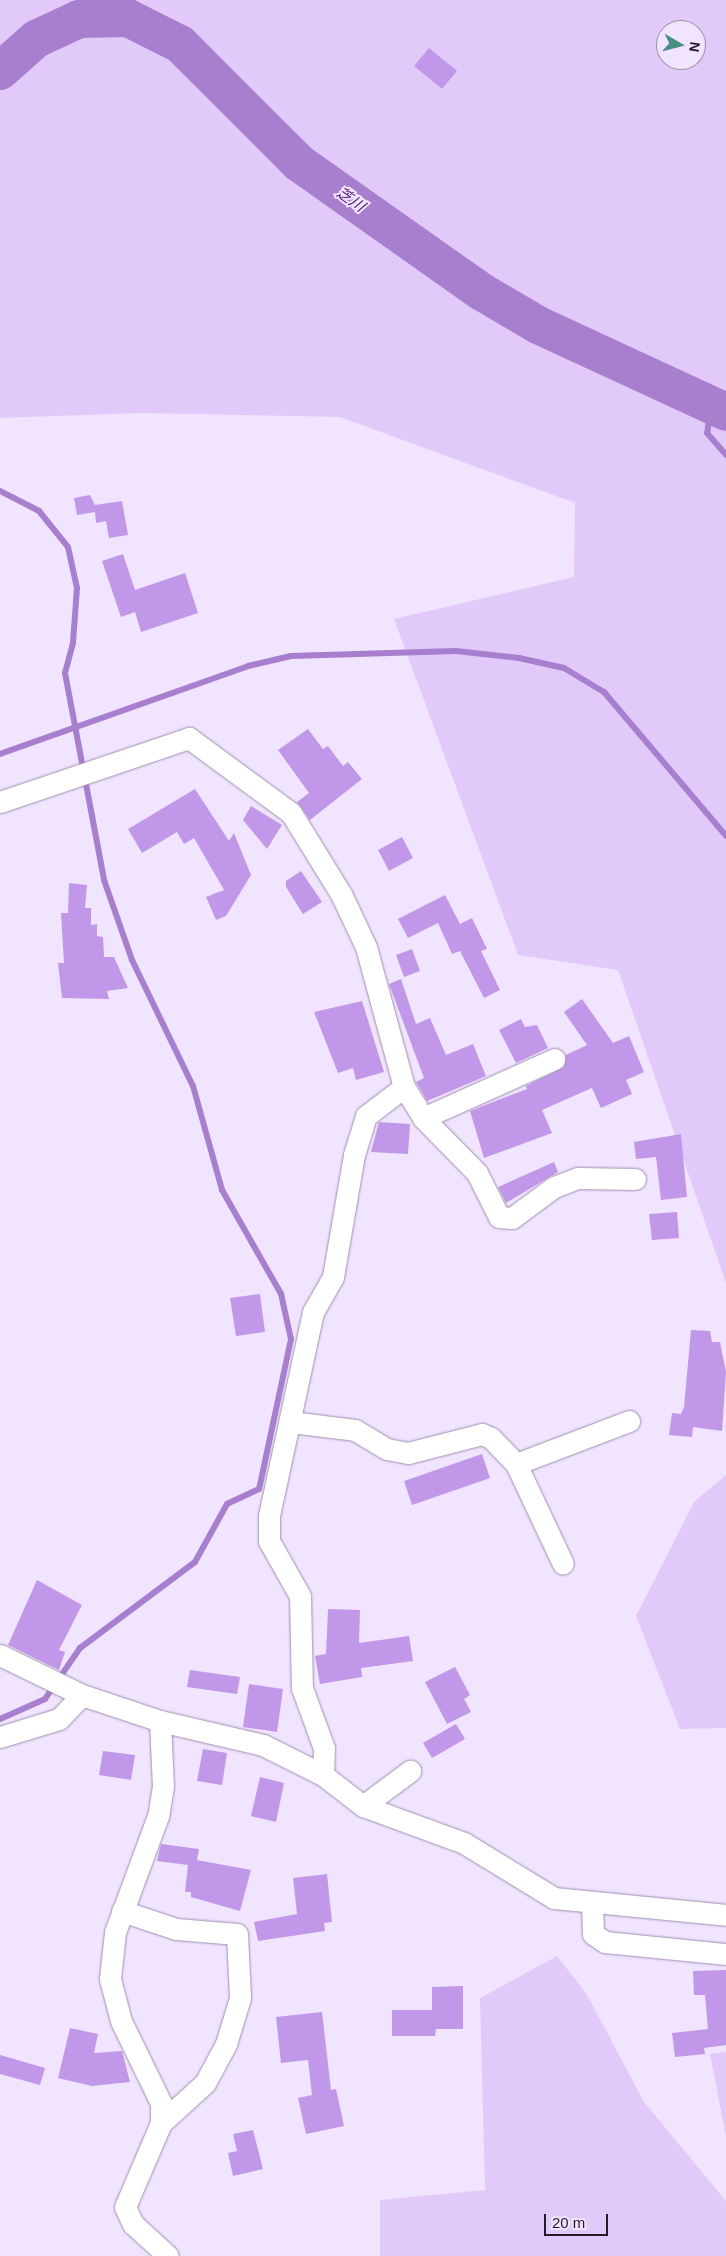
<!DOCTYPE html>
<html>
<head>
<meta charset="utf-8">
<style>
	body { margin:0 }
	#map { position:relative; width:726px; height:2256px; overflow:hidden; background:#f1e4ff; font-family:Arial,"Noto Sans JP",sans-serif }
	div>[style] { position:absolute }
	[style*='--x'] { left:calc(var(--x)*1px); top:calc(var(--y)*1px); width:calc(var(--w)*1px); rotate:calc(var(--a)*1deg) }
	.green>* { inset:0; background:#e1cafa }
	.stream>* { height:6px; margin:-3px; padding:0 3px; transform-origin:3px; border-radius:3px; background:#a87fce }
	.river>* { height:38px; margin:-19px; padding:0 19px; transform-origin:19px; border-radius:19px; background:#a87fce }
	.building>* { inset:0; background:#c198e9 }
	.roads { filter:drop-shadow(0 0 1px #9e90ae) drop-shadow(0 0 1px #9e90ae) }
	.minor>* { height:21px; margin:-10.5px; padding:0 10.5px; transform-origin:10.5px; border-radius:10.5px; background:#fff }
	span { translate:-50% -50%; white-space:nowrap; text-align:center; line-height:1.15; -webkit-text-stroke:4px #f1e4ff; paint-order:stroke }
	.water-label { font-size:15px; color:#501978; font-style:italic }
	.north { position:absolute; left:656px; top:20px; width:50px; height:50px; box-sizing:border-box; background:#f1e4ff; border:1px solid #9e94a9; border-radius:50%; rotate:98deg; font-size:14px; font-weight:700; line-height:20px; text-align:center; color:#221c28 }
	.north::after { content:''; display:block; margin:auto; width:18px; height:22px; background:#488e85; clip-path:polygon(50% 0,100% 100%,50% 72%,0 100%) }
	.scale { position:absolute; left:544px; top:2214px; width:64px; height:22px; box-sizing:border-box; border:2px solid #221c28; border-top:0; padding-left:6px; font-size:15px; line-height:18px; white-space:nowrap; color:#221c28; -webkit-text-stroke:4px #f1e4ff; paint-order:stroke }
</style>
</head>
<body>
<div id="map">
	<div class="green">
		<div style="clip-path:polygon(evenodd,0 0,726px 0,726px 1283px,618px 970px,518px 955px,394px 619px,574px 577px,575px 503px,340px 417px,141px 413px,0 418px,0 0,666px 30px,696px 30px,696px 60px,666px 60px,666px 30px)"></div>
		<div style="clip-path:polygon(726px 1475px,726px 1728px,680px 1729px,636px 1616px,694px 1502px)"></div>
		<div style="clip-path:polygon(557px 1956px,586px 1993px,644px 2102px,726px 2201px,726px 2256px,380px 2256px,380px 2200px,485px 2190px,480px 1998px)"></div>
		<div style="clip-path:polygon(726px 2052px,726px 2137px,710px 2054px)"></div>
	</div>
	<div class="stream">
		<div style="--x:711;--y:406;--w:27;--a:98"></div>
		<div style="--x:707;--y:433;--w:29;--a:49"></div>
		<div style="--x:0;--y:491;--w:44;--a:27.1"></div>
		<div style="--x:39;--y:511;--w:46;--a:51.1"></div>
		<div style="--x:68;--y:547;--w:42;--a:77.6"></div>
		<div style="--x:77;--y:588;--w:55;--a:94.2"></div>
		<div style="--x:73;--y:643;--w:31;--a:105"></div>
		<div style="--x:65;--y:673;--w:211;--a:79.3"></div>
		<div style="--x:104;--y:880;--w:85;--a:70.7"></div>
		<div style="--x:132;--y:960;--w:140;--a:64.2"></div>
		<div style="--x:193;--y:1086;--w:108;--a:74.4"></div>
		<div style="--x:222;--y:1190;--w:120;--a:60.4"></div>
		<div style="--x:281;--y:1294;--w:46;--a:77.5"></div>
		<div style="--x:291;--y:1339;--w:153;--a:102"></div>
		<div style="--x:259;--y:1489;--w:35;--a:155"></div>
		<div style="--x:227;--y:1504;--w:66;--a:118.9"></div>
		<div style="--x:195;--y:1562;--w:144;--a:143.2"></div>
		<div style="--x:80;--y:1648;--w:62;--a:124.5"></div>
		<div style="--x:45;--y:1699;--w:49;--a:156"></div>
		<div style="--x:0;--y:754;--w:263;--a:-19.5"></div>
		<div style="--x:248;--y:666;--w:44;--a:-13.1"></div>
		<div style="--x:291;--y:656;--w:165;--a:-1.7"></div>
		<div style="--x:456;--y:651;--w:63;--a:6.3"></div>
		<div style="--x:519;--y:658;--w:46;--a:12.5"></div>
		<div style="--x:564;--y:668;--w:47;--a:31"></div>
		<div style="--x:604;--y:692;--w:189;--a:49.7"></div>
	</div>
	<div class="river">
		<div style="--x:0;--y:71;--w:48;--a:-41.6"></div>
		<div style="--x:36;--y:39;--w:47;--a:-24.9"></div>
		<div style="--x:79;--y:19;--w:49;--a:-1.2"></div>
		<div style="--x:128;--y:18;--w:58;--a:26.6"></div>
		<div style="--x:180;--y:44;--w:168;--a:45"></div>
		<div style="--x:299;--y:163;--w:224;--a:35.2"></div>
		<div style="--x:482;--y:292;--w:65;--a:30.5"></div>
		<div style="--x:538;--y:325;--w:207;--a:24.8"></div>
	</div>
	<div class="building">
		<div style="clip-path:polygon(429px 48px,457px 71px,442px 89px,414px 66px)"></div>
		<div style="clip-path:polygon(90px 495px,95px 505px,122px 501px,128px 535px,109px 538px,106px 521px,96px 523px,95px 512px,77px 515px,74px 498px)"></div>
		<div style="clip-path:polygon(123px 554px,135px 590px,185px 573px,198px 613px,141px 632px,135px 612px,121px 617px,102px 561px)"></div>
		<div style="clip-path:polygon(308px 729px,323px 749px,328px 746px,343px 766px,348px 762px,362px 779px,310px 820px,297px 802px,309px 793px,278px 750px)"></div>
		<div style="clip-path:polygon(195px 789px,229px 841px,234px 833px,251px 875px,226px 916px,216px 920px,206px 897px,224px 890px,194px 838px,184px 844px,177px 832px,142px 853px,128px 829px)"></div>
		<div style="clip-path:polygon(251px 806px,282px 825px,267px 849px,243px 820px)"></div>
		<div style="clip-path:polygon(402px 837px,413px 858px,389px 871px,378px 850px)"></div>
		<div style="clip-path:polygon(301px 871px,322px 902px,303px 914px,286px 887px,286px 881px)"></div>
		<div style="clip-path:polygon(69px 883px,87px 885px,85px 908px,91px 908px,91px 925px,97px 924px,97px 936px,103px 937px,104px 957px,114px 957px,128px 988px,107px 991px,109px 999px,62px 998px,58px 963px,64px 963px,61px 913px,68px 913px)"></div>
		<div style="clip-path:polygon(445px 895px,460px 924px,472px 918px,487px 949px,481px 951px,500px 990px,484px 998px,460px 951px,452px 954px,438px 923px,408px 938px,398px 919px)"></div>
		<div style="clip-path:polygon(412px 949px,420px 971px,404px 977px,396px 955px)"></div>
		<div style="clip-path:polygon(401px 979px,416px 1024px,430px 1018px,446px 1055px,473px 1044px,486px 1076px,427px 1101px,416px 1082px,424px 1078px,389px 984px)"></div>
		<div style="clip-path:polygon(582px 999px,613px 1043px,629px 1036px,644px 1072px,626px 1080px,632px 1094px,601px 1108px,592px 1088px,542px 1110px,552px 1133px,484px 1158px,470px 1111px,527px 1089px,526px 1086px,564px 1067px,566px 1055px,587px 1045px,564px 1012px)"></div>
		<div style="clip-path:polygon(362px 1001px,384px 1072px,356px 1080px,353px 1068px,338px 1073px,314px 1012px)"></div>
		<div style="clip-path:polygon(521px 1019px,525px 1027px,537px 1025px,548px 1048px,516px 1063px,499px 1030px)"></div>
		<div style="clip-path:polygon(379px 1122px,410px 1124px,408px 1154px,371px 1152px)"></div>
		<div style="clip-path:polygon(681px 1134px,687px 1197px,661px 1200px,656px 1157px,636px 1159px,634px 1142px)"></div>
		<div style="clip-path:polygon(554px 1162px,558px 1172px,506px 1203px,498px 1187px)"></div>
		<div style="clip-path:polygon(677px 1212px,679px 1238px,652px 1240px,649px 1214px)"></div>
		<div style="clip-path:polygon(260px 1294px,265px 1332px,236px 1336px,230px 1298px)"></div>
		<div style="clip-path:polygon(691px 1330px,710px 1331px,712px 1342px,720px 1342px,726px 1372px,722px 1431px,693px 1427px,692px 1437px,669px 1435px,672px 1413px,681px 1414px,684px 1407px)"></div>
		<div style="clip-path:polygon(482px 1454px,490px 1478px,412px 1505px,404px 1481px)"></div>
		<div style="clip-path:polygon(37px 1580px,82px 1605px,59px 1650px,65px 1652px,59px 1670px,8px 1645px)"></div>
		<div style="clip-path:polygon(328px 1609px,360px 1610px,359px 1643px,409px 1636px,413px 1661px,361px 1668px,362px 1677px,320px 1684px,315px 1656px,326px 1654px)"></div>
		<div style="clip-path:polygon(455px 1667px,470px 1695px,464px 1699px,471px 1712px,447px 1724px,425px 1682px)"></div>
		<div style="clip-path:polygon(190px 1670px,240px 1677px,237px 1694px,187px 1687px)"></div>
		<div style="clip-path:polygon(249px 1684px,283px 1689px,277px 1732px,243px 1727px)"></div>
		<div style="clip-path:polygon(456px 1724px,465px 1739px,432px 1758px,423px 1743px)"></div>
		<div style="clip-path:polygon(203px 1749px,227px 1753px,222px 1785px,197px 1781px)"></div>
		<div style="clip-path:polygon(103px 1751px,135px 1755px,131px 1780px,99px 1775px)"></div>
		<div style="clip-path:polygon(260px 1777px,284px 1783px,276px 1822px,251px 1816px)"></div>
		<div style="clip-path:polygon(161px 1844px,199px 1849px,197px 1860px,251px 1870px,240px 1911px,191px 1897px,191px 1892px,185px 1892px,188px 1865px,157px 1861px)"></div>
		<div style="clip-path:polygon(327px 1874px,332px 1922px,324px 1923px,325px 1931px,258px 1941px,254px 1922px,297px 1914px,293px 1878px)"></div>
		<div style="clip-path:polygon(726px 1970px,726px 2045px,704px 2048px,705px 2054px,675px 2057px,672px 2033px,708px 2029px,705px 1995px,694px 1995px,693px 1971px)"></div>
		<div style="clip-path:polygon(463px 1986px,463px 2029px,436px 2029px,435px 2036px,392px 2036px,392px 2010px,432px 2010px,432px 1987px)"></div>
		<div style="clip-path:polygon(322px 2012px,331px 2090px,336px 2089px,344px 2126px,306px 2134px,298px 2098px,312px 2095px,308px 2060px,281px 2063px,276px 2017px)"></div>
		<div style="clip-path:polygon(70px 2028px,98px 2034px,94px 2053px,122px 2051px,130px 2082px,92px 2086px,58px 2078px)"></div>
		<div style="clip-path:polygon(0 2055px,45px 2068px,40px 2085px,0 2074px)"></div>
		<div style="clip-path:polygon(253px 2130px,263px 2169px,233px 2176px,228px 2153px,237px 2151px,233px 2134px)"></div>
	</div>
	<div class="roads">
		<div class="minor">
			<div style="--x:0;--y:802;--w:200;--a:-18.7"></div>
			<div style="--x:189;--y:738;--w:127;--a:36.3"></div>
			<div style="--x:291;--y:813;--w:97;--a:58.4"></div>
			<div style="--x:342;--y:896;--w:56;--a:64.8"></div>
			<div style="--x:366;--y:947;--w:145;--a:74.8"></div>
			<div style="--x:404;--y:1087;--w:48;--a:142.7"></div>
			<div style="--x:366;--y:1116;--w:41;--a:107.1"></div>
			<div style="--x:354;--y:1155;--w:124;--a:99.8"></div>
			<div style="--x:333;--y:1277;--w:40;--a:119.7"></div>
			<div style="--x:313;--y:1312;--w:209;--a:102.2"></div>
			<div style="--x:269;--y:1516;--w:25;--a:90"></div>
			<div style="--x:269;--y:1541;--w:63;--a:60.6"></div>
			<div style="--x:300;--y:1596;--w:92;--a:88.8"></div>
			<div style="--x:302;--y:1688;--w:64;--a:69.9"></div>
			<div style="--x:324;--y:1748;--w:27;--a:92"></div>
			<div style="--x:404;--y:1087;--w:36;--a:58"></div>
			<div style="--x:423;--y:1118;--w:77;--a:45.5"></div>
			<div style="--x:477;--y:1173;--w:49;--a:63.4"></div>
			<div style="--x:499;--y:1217;--w:13;--a:4"></div>
			<div style="--x:512;--y:1218;--w:52;--a:-36.4"></div>
			<div style="--x:554;--y:1187;--w:26;--a:-21"></div>
			<div style="--x:578;--y:1178;--w:57;--a:1"></div>
			<div style="--x:423;--y:1118;--w:144;--a:-24.2"></div>
			<div style="--x:291;--y:1422;--w:64;--a:7.1"></div>
			<div style="--x:355;--y:1430;--w:37;--a:31"></div>
			<div style="--x:387;--y:1449;--w:21;--a:11"></div>
			<div style="--x:408;--y:1453;--w:76;--a:-14.4"></div>
			<div style="--x:482;--y:1434;--w:10;--a:24"></div>
			<div style="--x:491;--y:1438;--w:36;--a:46"></div>
			<div style="--x:516;--y:1464;--w:110;--a:64.8"></div>
			<div style="--x:516;--y:1464;--w:121;--a:-20.8"></div>
			<div style="--x:0;--y:1655;--w:91;--a:26"></div>
			<div style="--x:82;--y:1695;--w:82;--a:18.4"></div>
			<div style="--x:160;--y:1721;--w:106;--a:13.1"></div>
			<div style="--x:263;--y:1745;--w:67;--a:26.6"></div>
			<div style="--x:323;--y:1775;--w:51;--a:37.8"></div>
			<div style="--x:363;--y:1806;--w:108;--a:20.1"></div>
			<div style="--x:464;--y:1843;--w:105;--a:31.4"></div>
			<div style="--x:554;--y:1898;--w:173;--a:5.6"></div>
			<div style="--x:160;--y:1721;--w:65;--a:87.4"></div>
			<div style="--x:163;--y:1786;--w:30;--a:99"></div>
			<div style="--x:158;--y:1816;--w:124;--a:110.3"></div>
			<div style="--x:115;--y:1932;--w:47;--a:96.1"></div>
			<div style="--x:110;--y:1979;--w:43;--a:75.3"></div>
			<div style="--x:121;--y:2021;--w:91;--a:64"></div>
			<div style="--x:161;--y:2103;--w:20;--a:90"></div>
			<div style="--x:161;--y:2123;--w:91;--a:113.2"></div>
			<div style="--x:125;--y:2207;--w:19;--a:65"></div>
			<div style="--x:133;--y:2224;--w:47;--a:42.4"></div>
			<div style="--x:0;--y:1737;--w:62;--a:-17"></div>
			<div style="--x:59;--y:1719;--w:33;--a:-46"></div>
			<div style="--x:363;--y:1806;--w:59;--a:-36.7"></div>
			<div style="--x:592;--y:1904;--w:30;--a:88"></div>
			<div style="--x:593;--y:1934;--w:14;--a:34"></div>
			<div style="--x:605;--y:1942;--w:122;--a:5.7"></div>
			<div style="--x:122;--y:1911;--w:57;--a:18.4"></div>
			<div style="--x:176;--y:1929;--w:61;--a:4.7"></div>
			<div style="--x:237;--y:1934;--w:64;--a:87.3"></div>
			<div style="--x:240;--y:1998;--w:48;--a:106.9"></div>
			<div style="--x:226;--y:2044;--w:44;--a:118.3"></div>
			<div style="--x:205;--y:2083;--w:59;--a:137.7"></div>
		</div>
	</div>
	<div class="water-label">
		<span style="left:351px;top:199px;rotate:35deg">芝川</span>
	</div>
	<div class="north">N</div>
	<div class="scale">20 m</div>
</div>
</body>
</html>
